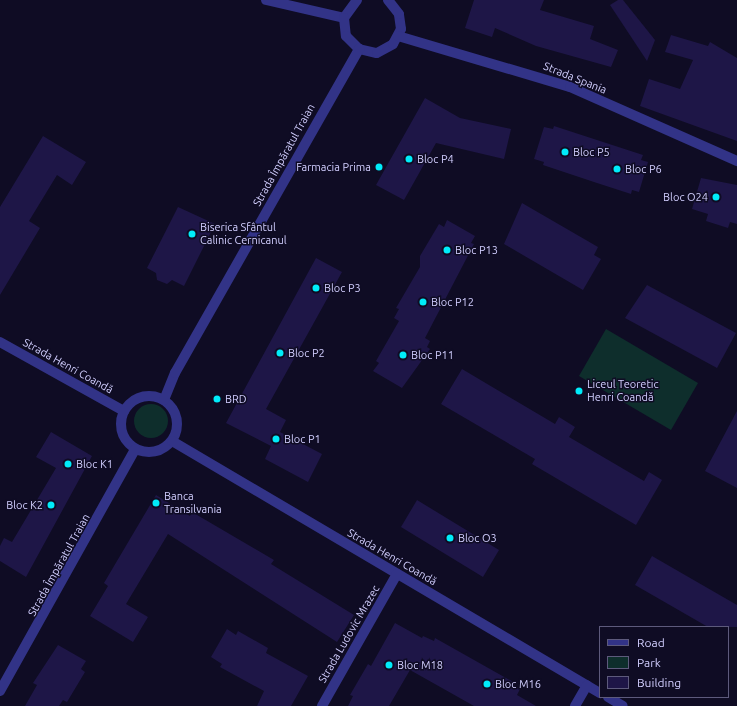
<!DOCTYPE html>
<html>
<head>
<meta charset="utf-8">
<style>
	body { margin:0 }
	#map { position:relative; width:737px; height:706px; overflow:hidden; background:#0f0c24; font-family:Ubuntu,sans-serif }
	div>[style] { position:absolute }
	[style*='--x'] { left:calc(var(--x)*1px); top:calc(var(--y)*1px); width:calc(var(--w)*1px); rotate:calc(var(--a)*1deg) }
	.green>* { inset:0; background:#0e2e2c }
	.round { border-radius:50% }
	.building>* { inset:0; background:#1e1647 }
	.minor>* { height:10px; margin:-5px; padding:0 5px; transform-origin:5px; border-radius:5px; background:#323387 }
	.minor>.ring { margin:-5px; padding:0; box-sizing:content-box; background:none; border:10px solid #323387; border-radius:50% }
	.dots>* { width:11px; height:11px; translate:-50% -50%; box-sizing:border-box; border:2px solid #0f0c24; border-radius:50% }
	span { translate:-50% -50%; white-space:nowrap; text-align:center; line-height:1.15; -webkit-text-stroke:3px #0f0c24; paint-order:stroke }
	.street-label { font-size:11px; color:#d2cfff }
	.poi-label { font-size:11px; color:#d2cfff }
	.left { translate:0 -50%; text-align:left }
	.right { translate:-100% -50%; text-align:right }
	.legend { position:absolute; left:599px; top:626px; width:130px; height:72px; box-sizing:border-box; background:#0f0c24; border:1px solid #5d5a7c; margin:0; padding:5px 7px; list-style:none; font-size:12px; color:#d2cfff }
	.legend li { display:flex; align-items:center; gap:8px; height:20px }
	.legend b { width:20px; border:1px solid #5d5a7c }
</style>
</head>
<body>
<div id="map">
	<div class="green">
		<div style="clip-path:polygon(606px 329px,698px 383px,671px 430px,579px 376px)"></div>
		<div class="round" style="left:134px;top:404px;width:34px;height:34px"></div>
	</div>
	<div class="building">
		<div style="clip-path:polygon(474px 0,544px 0,540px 10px,594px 26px,590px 39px,618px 50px,611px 67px,536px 46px,495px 28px,492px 37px,465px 28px)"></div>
		<div style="clip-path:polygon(618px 0,623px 0,655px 40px,647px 61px,610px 5px)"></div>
		<div style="clip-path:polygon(671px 35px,708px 46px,710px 42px,737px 58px,737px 141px,640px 106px,649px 79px,680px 89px,693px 60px,665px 52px)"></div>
		<div style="clip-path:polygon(425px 98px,460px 118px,511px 129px,504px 159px,436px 143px,404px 200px,376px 185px)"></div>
		<div style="clip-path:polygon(554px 126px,643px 155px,641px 160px,648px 162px,639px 192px,632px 190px,631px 194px,597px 183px,543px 165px,544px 162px,534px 159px,544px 127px,553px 129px)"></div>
		<div style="clip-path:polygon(43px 136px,86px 162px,72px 185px,57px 175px,29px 221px,40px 228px,0 295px,0 207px)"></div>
		<div style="clip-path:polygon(701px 178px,737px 185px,737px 224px,730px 222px,728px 228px,706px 221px,708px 214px,692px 209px)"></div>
		<div style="clip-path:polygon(522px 203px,598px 247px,594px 255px,601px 259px,583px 290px,504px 244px)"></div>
		<div style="clip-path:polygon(178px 207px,215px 224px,184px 286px,172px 280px,167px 284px,157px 280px,156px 273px,147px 268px)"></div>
		<div style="clip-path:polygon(447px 220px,475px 236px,471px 243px,474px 244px,425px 338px,430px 341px,427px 347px,430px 349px,402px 388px,373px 371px,379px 363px,376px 361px,399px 321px,394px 318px,399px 309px,396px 308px,420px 267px,420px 256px,439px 224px,444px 227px)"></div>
		<div style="clip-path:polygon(316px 258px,342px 272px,266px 409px,286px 420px,280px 432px,322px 454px,308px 482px,265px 459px,271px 446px,226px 423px)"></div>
		<div style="clip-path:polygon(647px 285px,736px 333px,717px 368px,625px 318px)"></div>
		<div style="clip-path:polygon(462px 369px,555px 424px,559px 417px,575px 427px,569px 437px,644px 481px,649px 472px,662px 480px,636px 525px,532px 464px,535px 459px,441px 404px)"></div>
		<div style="clip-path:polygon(737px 411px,737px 488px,705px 471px)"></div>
		<div style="clip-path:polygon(51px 432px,92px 456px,26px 577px,0 561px,0 546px,4px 538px,12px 542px,56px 468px,36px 457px)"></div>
		<div style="clip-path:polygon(156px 495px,190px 516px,192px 512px,274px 560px,271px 564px,354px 615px,337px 642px,168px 534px,126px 604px,148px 617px,133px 642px,90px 616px,108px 586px,104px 583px)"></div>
		<div style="clip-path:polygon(417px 500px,499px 550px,483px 577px,401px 527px)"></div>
		<div style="clip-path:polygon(652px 556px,737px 605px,737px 627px,708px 627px,635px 585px)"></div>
		<div style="clip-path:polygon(395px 623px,422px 638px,423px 636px,434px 641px,435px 638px,515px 683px,514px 686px,520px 689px,517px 695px,536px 706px,474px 706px,410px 670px,389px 706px,348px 706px,353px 696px,350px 695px,368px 664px,371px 666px)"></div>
		<div style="clip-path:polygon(227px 629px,236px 635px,238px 631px,268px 648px,266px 653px,308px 676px,291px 706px,257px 706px,264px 691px,220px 667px,222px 664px,211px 657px)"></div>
		<div style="clip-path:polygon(58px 645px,86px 661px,81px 669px,85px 672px,67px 702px,63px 700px,59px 706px,25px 706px,37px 685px,33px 683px)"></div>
	</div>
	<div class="minor">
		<div style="--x:266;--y:0;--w:80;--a:13"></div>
		<div style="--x:357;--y:0;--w:22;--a:126"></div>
		<div style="--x:344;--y:18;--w:18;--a:84"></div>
		<div style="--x:346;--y:36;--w:18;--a:45"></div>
		<div style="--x:359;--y:49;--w:18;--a:13"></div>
		<div style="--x:377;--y:53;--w:18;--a:-29"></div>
		<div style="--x:393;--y:44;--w:17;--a:-62"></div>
		<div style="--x:401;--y:29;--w:15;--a:-98"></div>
		<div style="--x:399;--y:14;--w:18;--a:-128"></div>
		<div style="--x:398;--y:36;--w:179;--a:16.5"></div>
		<div style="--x:570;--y:87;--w:183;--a:23.9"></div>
		<div style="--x:0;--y:342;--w:142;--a:29.1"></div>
		<div class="ring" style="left:121px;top:396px;width:46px;height:46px"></div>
		<div style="--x:164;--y:400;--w:29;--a:-68"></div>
		<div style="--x:175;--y:373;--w:373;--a:-60.4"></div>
		<div style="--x:172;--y:441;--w:497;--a:30.5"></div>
		<div style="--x:0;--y:691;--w:277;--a:-60.8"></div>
		<div style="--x:608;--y:697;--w:17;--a:31"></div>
		<div style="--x:322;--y:706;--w:152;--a:-60.4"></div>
		<div style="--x:575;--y:706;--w:24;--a:-60"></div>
	</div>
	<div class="dots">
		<div style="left:565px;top:152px;background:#00ecfa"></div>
		<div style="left:409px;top:159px;background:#00ecfa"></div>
		<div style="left:379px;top:167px;background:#00ecfa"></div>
		<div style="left:617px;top:169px;background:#00ecfa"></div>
		<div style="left:716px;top:197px;background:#00ecfa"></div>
		<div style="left:192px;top:234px;background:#00ecfa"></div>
		<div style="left:447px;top:250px;background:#00ecfa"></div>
		<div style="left:316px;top:288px;background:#00ecfa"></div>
		<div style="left:423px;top:302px;background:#00ecfa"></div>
		<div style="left:280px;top:353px;background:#00ecfa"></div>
		<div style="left:403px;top:355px;background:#00ecfa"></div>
		<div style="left:579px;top:391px;background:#00ecfa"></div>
		<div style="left:217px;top:399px;background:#00ecfa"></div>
		<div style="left:276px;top:439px;background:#00ecfa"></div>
		<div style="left:68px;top:464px;background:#00ecfa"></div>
		<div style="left:156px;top:503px;background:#00ecfa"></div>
		<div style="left:51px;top:505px;background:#00ecfa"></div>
		<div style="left:450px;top:538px;background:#00ecfa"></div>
		<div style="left:389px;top:665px;background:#00ecfa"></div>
		<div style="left:487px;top:684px;background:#00ecfa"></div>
	</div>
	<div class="street-label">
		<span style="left:575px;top:78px;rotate:22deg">Strada Spania</span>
		<span style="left:284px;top:155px;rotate:-61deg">Strada Împăratul Traian</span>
		<span style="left:68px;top:366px;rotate:29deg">Strada Henri Coandă</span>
		<span style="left:392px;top:557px;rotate:30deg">Strada Henri Coandă</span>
		<span style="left:59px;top:565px;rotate:-61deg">Strada Împăratul Traian</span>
		<span style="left:349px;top:634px;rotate:-60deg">Strada Ludovic Mrazec</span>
	</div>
	<div class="poi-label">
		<span class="left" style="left:573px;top:152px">Bloc P5</span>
		<span class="left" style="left:417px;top:159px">Bloc P4</span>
		<span class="right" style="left:371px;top:167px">Farmacia Prima</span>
		<span class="left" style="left:625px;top:169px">Bloc P6</span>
		<span class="right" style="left:708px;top:197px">Bloc O24</span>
		<span class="left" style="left:200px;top:234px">Biserica Sfântul<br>Calinic Cernicanul</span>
		<span class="left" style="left:455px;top:250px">Bloc P13</span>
		<span class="left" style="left:324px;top:288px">Bloc P3</span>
		<span class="left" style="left:431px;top:302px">Bloc P12</span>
		<span class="left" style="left:288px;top:353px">Bloc P2</span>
		<span class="left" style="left:411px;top:355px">Bloc P11</span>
		<span class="left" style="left:587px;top:391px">Liceul Teoretic<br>Henri Coandă</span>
		<span class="left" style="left:225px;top:399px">BRD</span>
		<span class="left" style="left:284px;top:439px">Bloc P1</span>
		<span class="left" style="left:76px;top:464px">Bloc K1</span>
		<span class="left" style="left:164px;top:503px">Banca<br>Transilvania</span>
		<span class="right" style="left:43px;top:505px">Bloc K2</span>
		<span class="left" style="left:458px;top:538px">Bloc O3</span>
		<span class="left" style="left:397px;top:665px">Bloc M18</span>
		<span class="left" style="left:495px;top:684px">Bloc M16</span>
	</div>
	<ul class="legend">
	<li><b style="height:5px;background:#323387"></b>Road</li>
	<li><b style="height:11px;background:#0e2e2c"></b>Park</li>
	<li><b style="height:11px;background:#1e1647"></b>Building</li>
	</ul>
</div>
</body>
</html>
